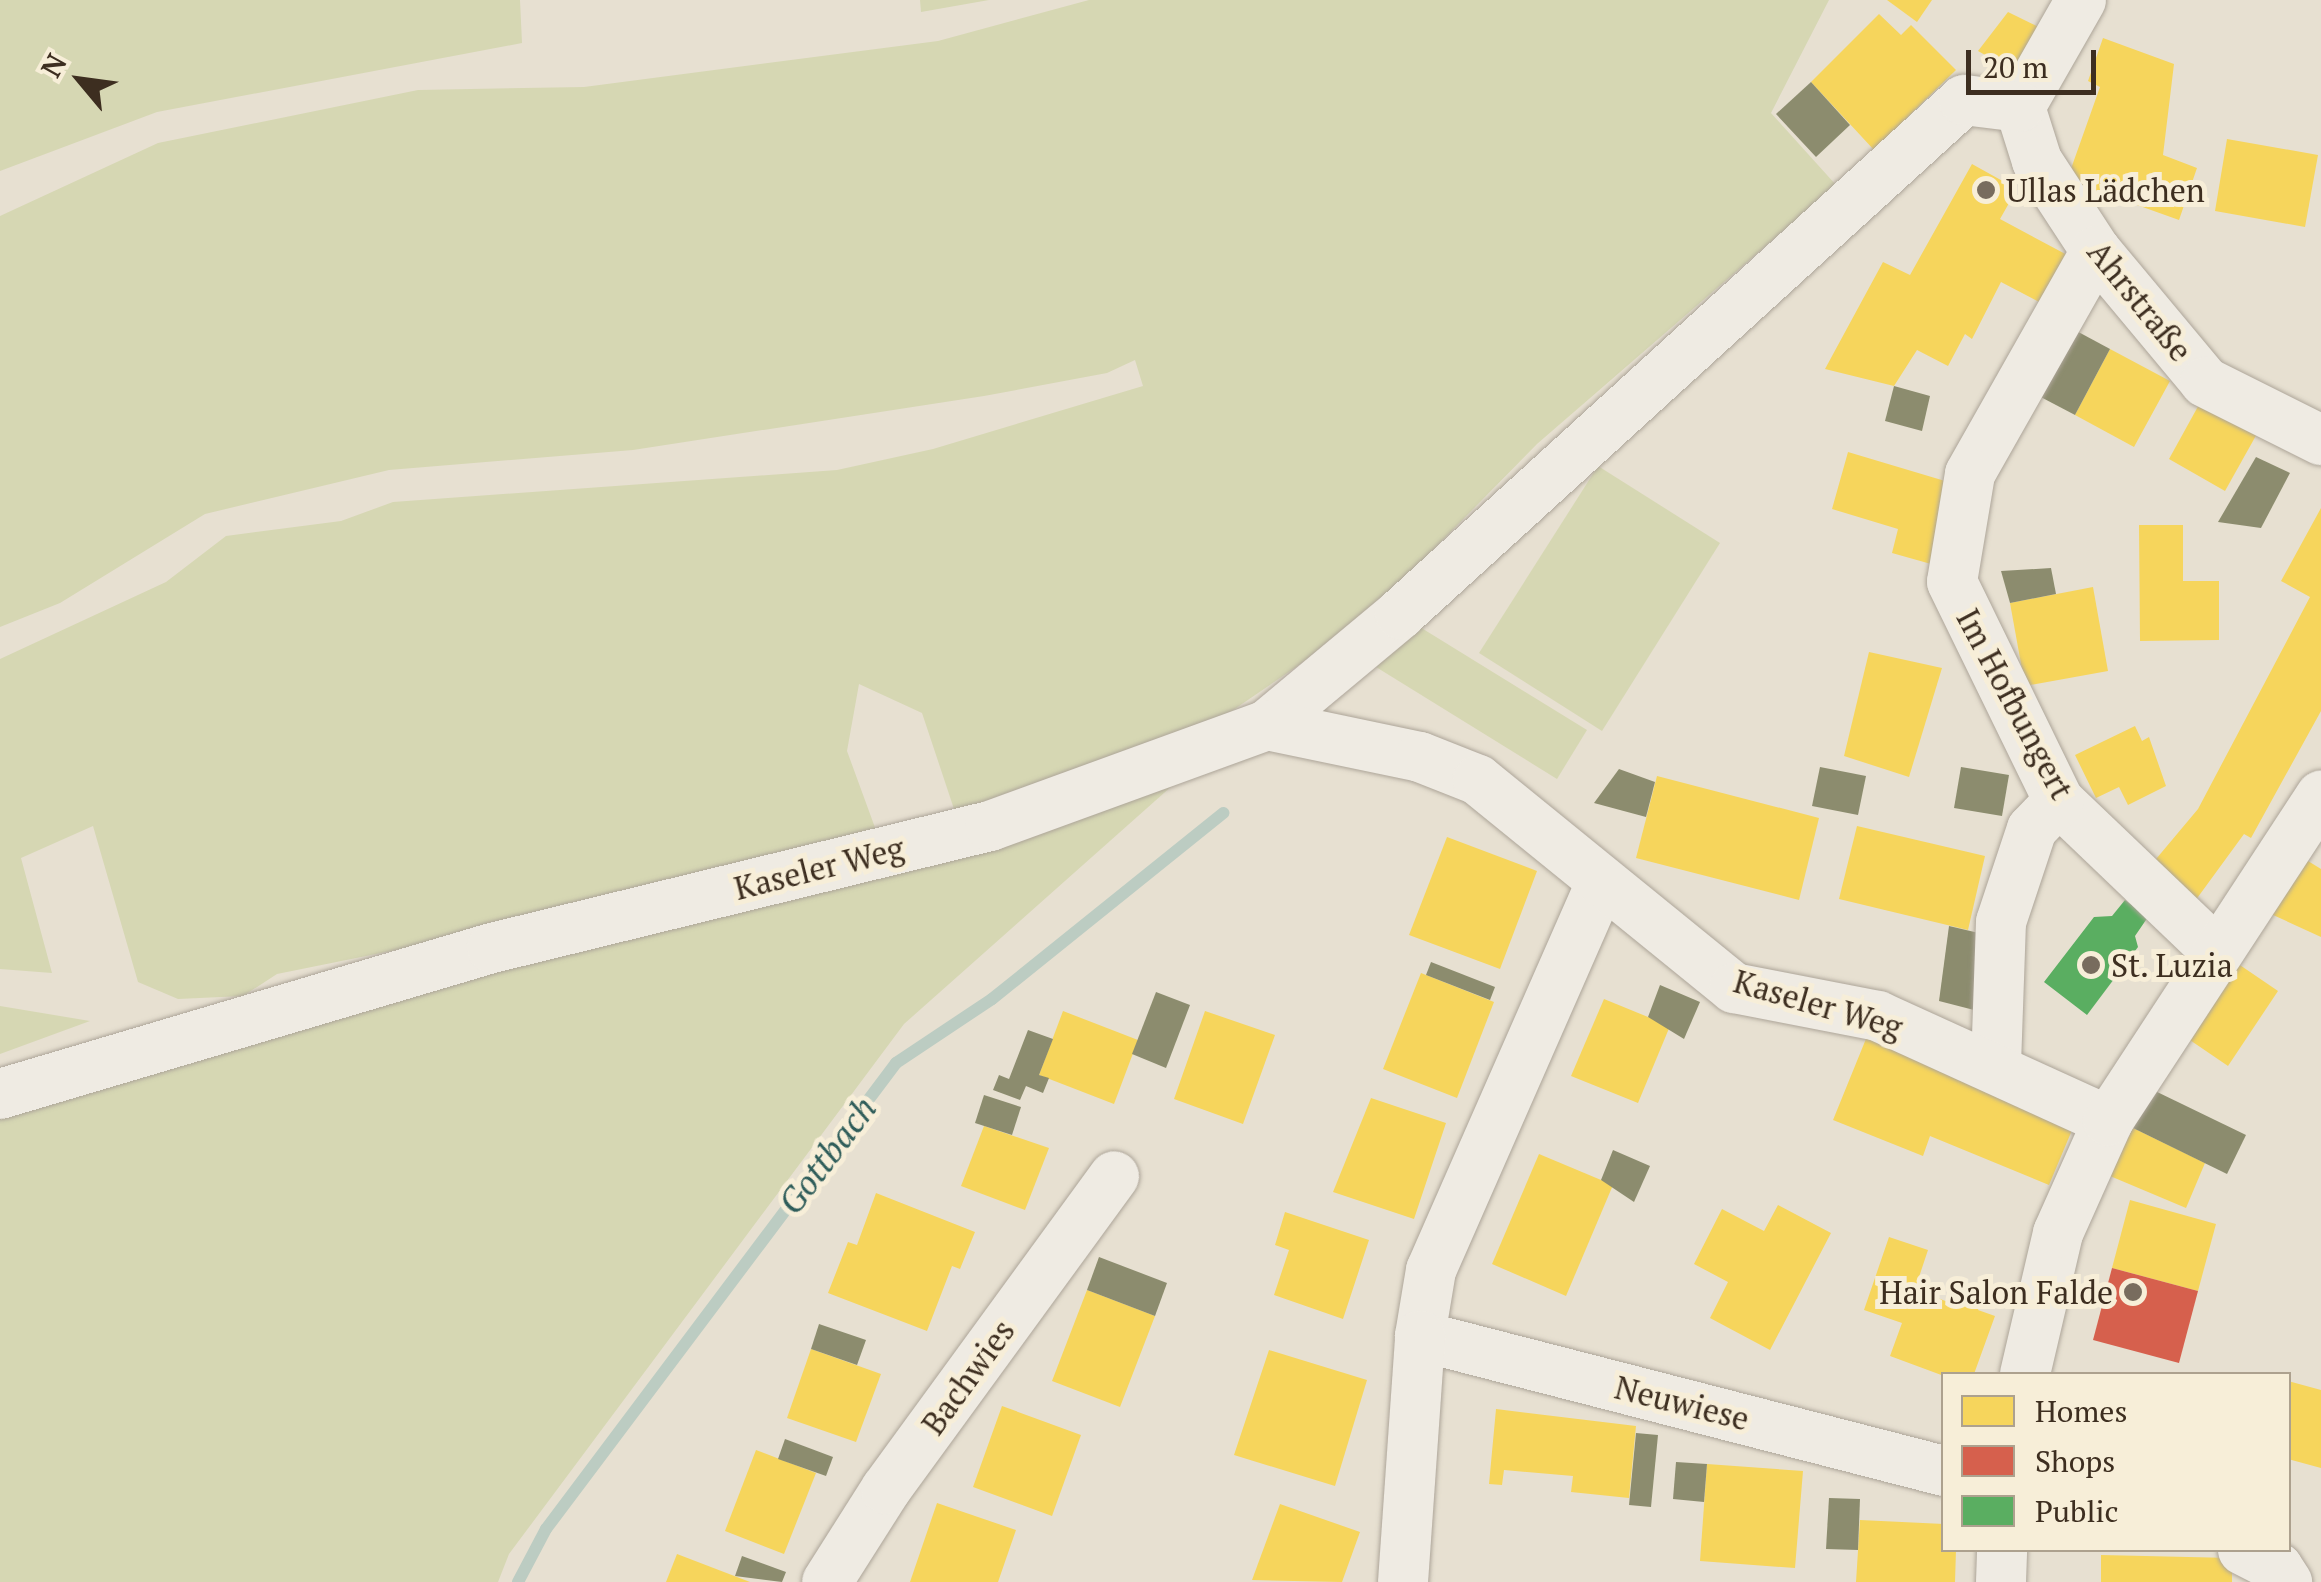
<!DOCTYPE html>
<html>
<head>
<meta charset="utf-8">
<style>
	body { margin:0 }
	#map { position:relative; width:2321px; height:1582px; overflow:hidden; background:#e7e0d1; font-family:"PT Serif",serif }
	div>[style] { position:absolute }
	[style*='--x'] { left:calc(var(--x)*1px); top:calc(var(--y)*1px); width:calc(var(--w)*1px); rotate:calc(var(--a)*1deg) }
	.green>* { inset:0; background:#d6d7b3 }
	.homes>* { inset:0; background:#f6d55c }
	.shops>* { inset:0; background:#d6604d }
	.public>* { inset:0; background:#5aae61 }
	.industry>* { inset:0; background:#8c8c6e }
	.stream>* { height:12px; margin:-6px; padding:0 6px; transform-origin:6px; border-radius:6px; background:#bcccc2 }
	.roads { filter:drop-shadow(0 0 2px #ada599) drop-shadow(0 0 2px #ada599) }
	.street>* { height:50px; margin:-25px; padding:0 25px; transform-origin:25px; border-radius:25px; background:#efebe3 }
	.dots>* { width:28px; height:28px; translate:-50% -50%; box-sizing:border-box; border:5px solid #f7eed8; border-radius:50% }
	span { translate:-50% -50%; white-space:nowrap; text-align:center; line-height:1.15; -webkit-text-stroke:10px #f7eed8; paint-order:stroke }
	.poi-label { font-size:32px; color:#3d2e20 }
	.left { translate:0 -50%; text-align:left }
	.right { translate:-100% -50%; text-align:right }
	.street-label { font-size:32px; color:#3d2e20 }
	.water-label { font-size:35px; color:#2f5d5a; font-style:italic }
	.legend { position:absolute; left:1941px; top:1372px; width:350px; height:180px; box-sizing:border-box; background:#f7eed8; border:2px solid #ada18e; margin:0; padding:12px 18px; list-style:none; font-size:30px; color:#3d2e20 }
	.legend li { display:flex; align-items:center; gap:20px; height:50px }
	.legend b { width:50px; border:2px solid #ada18e }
	.north { position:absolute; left:30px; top:30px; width:100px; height:100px; -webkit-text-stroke:8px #f7eed8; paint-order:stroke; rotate:299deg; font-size:28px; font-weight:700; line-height:40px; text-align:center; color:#3d2e20 }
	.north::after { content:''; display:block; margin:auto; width:35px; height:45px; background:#3d2e20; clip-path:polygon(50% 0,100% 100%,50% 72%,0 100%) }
	.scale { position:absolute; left:1966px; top:50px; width:130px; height:45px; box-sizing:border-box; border:5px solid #3d2e20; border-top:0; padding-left:12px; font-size:30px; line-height:35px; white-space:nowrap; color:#3d2e20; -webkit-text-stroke:8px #f7eed8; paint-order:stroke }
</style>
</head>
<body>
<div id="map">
	<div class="green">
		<div style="clip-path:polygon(0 0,520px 0,522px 43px,157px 112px,0 171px)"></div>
		<div style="clip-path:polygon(920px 0,989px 0,921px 12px)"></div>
		<div style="clip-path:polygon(1089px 0,1829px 0,1771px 113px,1836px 185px,1537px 444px,1362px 622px,1201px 732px,957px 818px,922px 713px,859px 684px,847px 751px,877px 833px,480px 933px,277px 974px,243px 996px,178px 999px,138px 982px,93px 826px,21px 858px,52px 973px,0 969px,0 659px,166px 582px,226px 536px,341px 521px,393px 502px,837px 470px,933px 449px,1143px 386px,1135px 360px,1107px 373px,984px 396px,633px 450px,389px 470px,205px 514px,60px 603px,0 627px,0 216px,158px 143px,418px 90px,584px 87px,938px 41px)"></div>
		<div style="clip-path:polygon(1598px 466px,1720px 543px,1602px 731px,1479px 653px)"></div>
		<div style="clip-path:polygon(1415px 624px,1587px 730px,1557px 779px,1376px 667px)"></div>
		<div style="clip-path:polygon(1182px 777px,904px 1024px,509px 1554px,498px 1582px,0 1582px,0 1104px)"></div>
		<div style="clip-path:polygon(0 1006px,90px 1021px,0 1054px)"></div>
	</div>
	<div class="homes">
		<div style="clip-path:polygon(1887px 0,1932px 0,1917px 22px)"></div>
		<div style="clip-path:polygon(2008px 12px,2045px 30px,2017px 73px,1978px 51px)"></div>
		<div style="clip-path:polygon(1879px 14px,1901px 35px,1911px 25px,1956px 70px,1874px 150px,1811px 82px)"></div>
		<div style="clip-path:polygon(2103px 38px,2174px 64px,2163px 155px,2197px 168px,2179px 220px,2067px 180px,2100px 87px,2088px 81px)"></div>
		<div style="clip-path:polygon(2227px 139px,2318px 155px,2305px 227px,2215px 211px)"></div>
		<div style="clip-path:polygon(1972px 164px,2017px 189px,2000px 219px,2071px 257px,2045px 305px,2001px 282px,1972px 339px,1965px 334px,1948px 366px,1917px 350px,1894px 386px,1825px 369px,1883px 262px,1910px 275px)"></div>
		<div style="clip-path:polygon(2110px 349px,2170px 381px,2134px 447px,2075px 415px)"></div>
		<div style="clip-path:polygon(2201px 401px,2258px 432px,2225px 491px,2169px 459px)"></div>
		<div style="clip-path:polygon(1848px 452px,1955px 484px,1931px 564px,1892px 553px,1898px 529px,1832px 509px)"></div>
		<div style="clip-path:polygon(2321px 508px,2321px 711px,2251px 838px,2244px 834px,2187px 912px,2146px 871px,2198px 809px,2310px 597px,2281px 581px)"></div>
		<div style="clip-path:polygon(2139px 525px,2183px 525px,2183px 581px,2219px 581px,2219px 640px,2140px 641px)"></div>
		<div style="clip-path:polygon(2093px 587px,2108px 671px,2025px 686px,2010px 603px)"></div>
		<div style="clip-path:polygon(1869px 652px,1942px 668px,1909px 777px,1844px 756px)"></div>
		<div style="clip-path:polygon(2135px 726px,2142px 741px,2149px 737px,2166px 786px,2128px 805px,2119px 787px,2096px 798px,2075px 755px)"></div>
		<div style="clip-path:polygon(1657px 776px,1819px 818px,1799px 900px,1636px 858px)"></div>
		<div style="clip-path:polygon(1857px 826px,1985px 856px,1968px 930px,1839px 899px)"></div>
		<div style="clip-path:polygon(1447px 837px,1537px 871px,1500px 969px,1409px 935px)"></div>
		<div style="clip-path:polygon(2295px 853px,2321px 869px,2321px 937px,2260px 909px)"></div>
		<div style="clip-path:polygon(2231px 959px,2278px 991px,2228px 1066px,2181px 1034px)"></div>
		<div style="clip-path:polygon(1421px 973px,1494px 1002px,1457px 1098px,1383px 1069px)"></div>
		<div style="clip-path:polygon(1604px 999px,1670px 1026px,1638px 1103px,1571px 1076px)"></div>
		<div style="clip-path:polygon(1063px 1011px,1138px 1040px,1114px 1104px,1039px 1075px)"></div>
		<div style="clip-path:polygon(1205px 1011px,1275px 1035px,1243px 1124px,1174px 1099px)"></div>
		<div style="clip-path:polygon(1870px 1029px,2075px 1123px,2049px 1185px,1930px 1136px,1923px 1156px,1833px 1120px)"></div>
		<div style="clip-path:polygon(1371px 1098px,1446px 1123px,1414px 1219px,1333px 1192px)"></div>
		<div style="clip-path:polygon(984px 1126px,1049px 1148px,1025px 1210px,961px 1186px)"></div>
		<div style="clip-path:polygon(2133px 1128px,2205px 1163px,2186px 1208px,2110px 1176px)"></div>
		<div style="clip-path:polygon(1539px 1154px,1613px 1185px,1566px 1296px,1492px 1264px)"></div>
		<div style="clip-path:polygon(876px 1193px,975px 1232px,960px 1269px,952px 1266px,927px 1331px,828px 1293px,848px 1242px,857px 1245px)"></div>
		<div style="clip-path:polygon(2130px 1200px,2216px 1224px,2198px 1291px,2112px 1268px)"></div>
		<div style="clip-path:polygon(1778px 1205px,1831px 1233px,1770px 1350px,1710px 1318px,1728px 1282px,1694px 1264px,1722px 1209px,1764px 1231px)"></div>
		<div style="clip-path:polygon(1285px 1212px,1369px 1240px,1343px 1319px,1274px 1295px,1289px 1250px,1275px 1245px)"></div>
		<div style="clip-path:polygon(1889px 1237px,1928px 1250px,1915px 1289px,1953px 1304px,1958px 1291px,1982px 1300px,1978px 1310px,1995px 1316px,1974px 1374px,1944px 1376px,1890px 1356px,1902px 1323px,1864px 1310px)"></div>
		<div style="clip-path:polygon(1087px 1290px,1155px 1316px,1120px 1407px,1052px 1381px)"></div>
		<div style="clip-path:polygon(811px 1349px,881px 1374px,856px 1442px,787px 1418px)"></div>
		<div style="clip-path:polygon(1269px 1350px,1367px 1380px,1335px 1486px,1234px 1455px)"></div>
		<div style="clip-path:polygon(2288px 1381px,2321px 1390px,2321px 1468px,2288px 1459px)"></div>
		<div style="clip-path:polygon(1002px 1406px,1081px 1435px,1052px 1516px,973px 1487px)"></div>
		<div style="clip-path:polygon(1496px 1409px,1636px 1426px,1629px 1498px,1571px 1492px,1573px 1476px,1504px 1470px,1502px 1485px,1489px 1484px)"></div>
		<div style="clip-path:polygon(756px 1450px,816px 1473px,784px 1554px,725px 1531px)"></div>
		<div style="clip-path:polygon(1707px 1464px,1803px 1471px,1795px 1568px,1700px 1561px)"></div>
		<div style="clip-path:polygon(937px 1503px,1016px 1530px,998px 1582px,910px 1582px)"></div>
		<div style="clip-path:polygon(1280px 1504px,1360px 1532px,1342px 1582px,1252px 1580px)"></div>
		<div style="clip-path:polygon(1860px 1520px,1944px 1524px,1944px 1550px,1956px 1550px,1955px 1582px,1856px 1582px)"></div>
		<div style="clip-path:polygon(677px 1554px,750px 1582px,666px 1582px)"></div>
		<div style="clip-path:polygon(2101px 1555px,2232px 1558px,2232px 1582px,2101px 1582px)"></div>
	</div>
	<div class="shops">
		<div style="clip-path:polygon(2112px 1268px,2198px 1291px,2179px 1363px,2093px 1340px)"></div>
	</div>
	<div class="public">
		<div style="clip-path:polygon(2125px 900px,2148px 917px,2135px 936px,2138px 947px,2087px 1015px,2044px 982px,2094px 917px,2112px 916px)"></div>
	</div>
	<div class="industry">
		<div style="clip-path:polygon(1811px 82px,1850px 125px,1816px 157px,1776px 114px)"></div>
		<div style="clip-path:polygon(2071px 328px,2110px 349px,2075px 415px,2035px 394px)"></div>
		<div style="clip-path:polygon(1894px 386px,1930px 396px,1922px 431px,1885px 421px)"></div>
		<div style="clip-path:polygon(2256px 457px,2290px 473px,2261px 528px,2218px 522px)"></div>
		<div style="clip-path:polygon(2051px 568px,2056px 594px,2010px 603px,2001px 571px)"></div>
		<div style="clip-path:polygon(1820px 767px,1866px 776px,1858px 815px,1812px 806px)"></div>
		<div style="clip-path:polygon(1961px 767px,2009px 775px,2002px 816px,1954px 808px)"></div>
		<div style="clip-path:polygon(1619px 769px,1655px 782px,1646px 817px,1594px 803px)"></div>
		<div style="clip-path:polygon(1949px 926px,1983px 934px,1974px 1010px,1939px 1001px)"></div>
		<div style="clip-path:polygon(1431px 962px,1495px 987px,1490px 1000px,1426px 975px)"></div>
		<div style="clip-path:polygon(1660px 985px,1700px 1002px,1684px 1039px,1648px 1017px)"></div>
		<div style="clip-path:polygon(1156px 992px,1190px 1005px,1166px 1068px,1132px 1054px)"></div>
		<div style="clip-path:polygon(1028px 1030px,1053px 1039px,1039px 1075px,1049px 1078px,1043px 1093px,1026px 1086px,1020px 1100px,993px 1090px,999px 1075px,1009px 1079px)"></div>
		<div style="clip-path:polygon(2151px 1089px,2246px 1135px,2227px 1174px,2133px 1128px)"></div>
		<div style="clip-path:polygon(984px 1095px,1021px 1107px,1012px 1135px,975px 1123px)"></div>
		<div style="clip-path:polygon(1613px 1150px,1650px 1166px,1634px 1202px,1601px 1180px)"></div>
		<div style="clip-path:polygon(1099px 1257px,1167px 1283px,1155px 1316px,1087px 1290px)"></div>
		<div style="clip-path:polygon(819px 1324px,866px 1340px,857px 1365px,811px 1349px)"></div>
		<div style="clip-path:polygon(1636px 1433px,1658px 1435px,1651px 1507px,1629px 1505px)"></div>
		<div style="clip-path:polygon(785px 1439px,833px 1457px,826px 1476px,778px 1459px)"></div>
		<div style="clip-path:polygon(1676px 1462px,1707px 1464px,1704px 1502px,1673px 1499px)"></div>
		<div style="clip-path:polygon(1829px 1498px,1860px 1499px,1858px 1550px,1826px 1549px)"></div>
		<div style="clip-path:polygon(742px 1556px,786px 1572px,782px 1582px,735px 1576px)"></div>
	</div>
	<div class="stream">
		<div style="--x:518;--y:1582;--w:60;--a:-62.2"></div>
		<div style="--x:546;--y:1529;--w:583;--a:-53.09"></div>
		<div style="--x:896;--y:1063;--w:115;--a:-33.7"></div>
		<div style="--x:992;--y:999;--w:297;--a:-38.8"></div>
	</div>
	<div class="roads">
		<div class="street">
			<div style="--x:2081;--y:0;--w:123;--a:119.7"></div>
			<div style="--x:2020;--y:107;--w:57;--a:72.5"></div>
			<div style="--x:2037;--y:161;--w:108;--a:56.8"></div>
			<div style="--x:2096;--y:251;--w:170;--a:50.2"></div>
			<div style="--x:2205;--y:382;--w:130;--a:26.6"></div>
			<div style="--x:2096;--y:251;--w:256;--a:119.5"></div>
			<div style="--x:1970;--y:474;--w:109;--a:99.5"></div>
			<div style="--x:1952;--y:582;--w:244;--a:64"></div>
			<div style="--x:2059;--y:801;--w:219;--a:43.7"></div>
			<div style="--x:1267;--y:725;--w:173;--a:-39.8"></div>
			<div style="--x:1400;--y:614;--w:763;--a:-42.34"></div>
			<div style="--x:1964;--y:100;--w:56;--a:7.1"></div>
			<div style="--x:1601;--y:883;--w:423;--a:113.7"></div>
			<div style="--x:1431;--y:1270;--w:67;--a:99.5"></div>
			<div style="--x:1420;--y:1336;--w:541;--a:14.45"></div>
			<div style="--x:1996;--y:1065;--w:143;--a:-88"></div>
			<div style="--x:2001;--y:922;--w:98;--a:-71.6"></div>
			<div style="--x:2032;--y:829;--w:39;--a:-46"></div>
			<div style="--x:0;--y:1094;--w:513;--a:-16.53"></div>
			<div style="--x:492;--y:948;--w:513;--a:-13.77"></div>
			<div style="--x:990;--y:826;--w:295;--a:-20"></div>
			<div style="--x:1267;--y:725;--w:156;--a:11.8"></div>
			<div style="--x:1420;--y:757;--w:62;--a:21.6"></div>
			<div style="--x:1478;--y:780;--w:330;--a:39.1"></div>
			<div style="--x:1734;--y:988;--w:147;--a:11"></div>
			<div style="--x:1878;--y:1016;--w:253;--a:24.5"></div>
			<div style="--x:2025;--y:1374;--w:145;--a:-76.8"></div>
			<div style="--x:2058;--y:1233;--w:123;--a:-65.9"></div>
			<div style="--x:2108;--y:1121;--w:389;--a:-56.8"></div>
			<div style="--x:2243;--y:1550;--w:39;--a:27"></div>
			<div style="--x:2278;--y:1568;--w:17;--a:57"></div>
			<div style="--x:827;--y:1582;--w:110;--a:-57.6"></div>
			<div style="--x:886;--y:1489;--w:387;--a:-53.9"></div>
			<div style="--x:1403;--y:1582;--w:247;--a:-86"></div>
			<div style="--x:2001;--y:1582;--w:32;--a:-88"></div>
		</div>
	</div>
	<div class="dots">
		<div style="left:1986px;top:190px;background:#786c5e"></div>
		<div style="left:2091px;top:965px;background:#786c5e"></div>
		<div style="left:2133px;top:1292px;background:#786c5e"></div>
	</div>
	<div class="poi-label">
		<span class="left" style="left:2006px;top:190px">Ullas Lädchen</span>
		<span class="left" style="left:2111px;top:965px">St. Luzia</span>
		<span class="right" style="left:2113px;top:1292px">Hair Salon Falde</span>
	</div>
	<div class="street-label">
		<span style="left:2140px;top:301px;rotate:51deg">Ahrstraße</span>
		<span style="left:2015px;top:704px;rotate:62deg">Im Hofbungert</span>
		<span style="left:819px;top:868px;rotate:-14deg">Kaseler Weg</span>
		<span style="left:1818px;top:1004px;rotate:16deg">Kaseler Weg</span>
		<span style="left:968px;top:1377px;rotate:-54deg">Bachwies</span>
		<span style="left:1682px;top:1403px;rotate:14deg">Neuwiese</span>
	</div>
	<div class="water-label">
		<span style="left:827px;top:1155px;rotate:-53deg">Gottbach</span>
	</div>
	<ul class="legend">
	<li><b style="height:28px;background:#f6d55c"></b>Homes</li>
	<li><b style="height:28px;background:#d6604d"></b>Shops</li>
	<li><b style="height:28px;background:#5aae61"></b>Public</li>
	</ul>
	<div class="north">N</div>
	<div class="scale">20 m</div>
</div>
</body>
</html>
